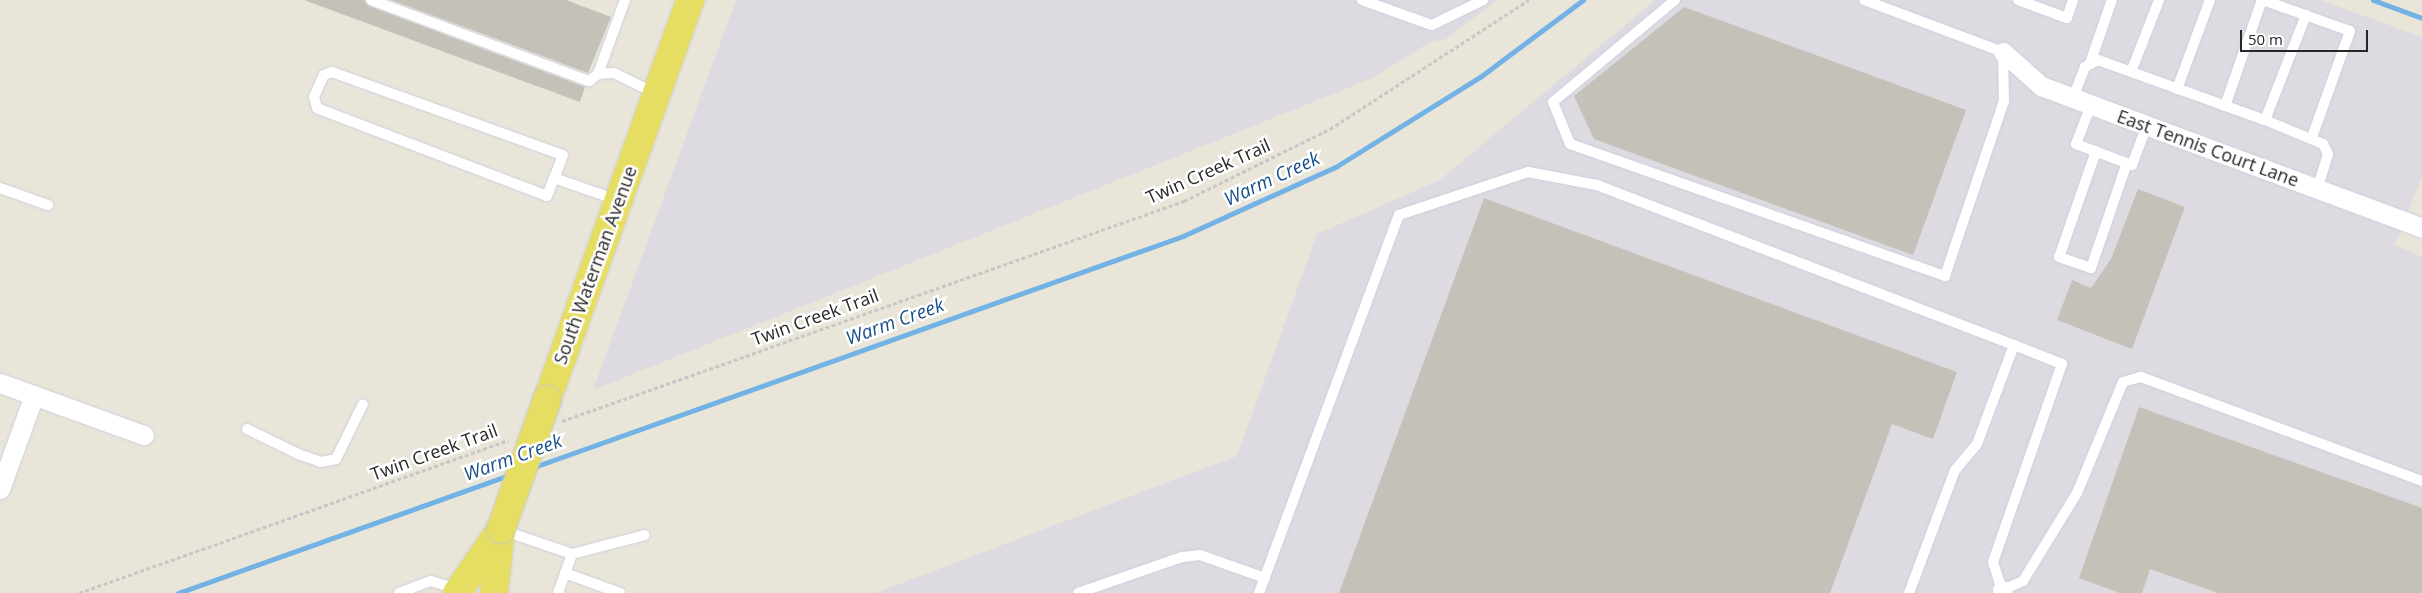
<!DOCTYPE html>
<html>
<head>
<meta charset="utf-8">
<style>
	body { margin:0 }
	#map { position:relative; width:2422px; height:593px; overflow:hidden; background:#e9e5d9; font-family:"Open Sans",sans-serif }
	div>[style] { position:absolute }
	[style*='--x'] { left:calc(var(--x)*1px); top:calc(var(--y)*1px); width:calc(var(--w)*1px); rotate:calc(var(--a)*1deg) }
	.industrial>* { inset:0; background:#dddae1 }
	.stream>* { height:5px; margin:-2.5px; padding:0 2.5px; transform-origin:2.5px; border-radius:2.5px; background:#73b2e4 }
	.building>* { inset:0; background:#c4c1b9 }
	.path>* { height:3px; margin-top:-1.5px; transform-origin:0; background:repeating-linear-gradient(90deg,#c7c7c7 0 4px,transparent 0 6.5px) }
	.roads { filter:drop-shadow(0 0 1px #cfcfdf) drop-shadow(0 0 1px #cfcfdf) }
	.lane>* { height:10px; margin:-5px; padding:0 5px; transform-origin:5px; border-radius:5px; background:#fff }
	.street>* { height:19px; margin:-9.5px; padding:0 9.5px; transform-origin:9.5px; border-radius:9.5px; background:#fff }
	.primary>* { height:28px; margin:-14px; padding:0 14px; transform-origin:14px; border-radius:14px; background:#e5de62 }
	.bridges { filter:drop-shadow(0 0 1px #c7c7c7) drop-shadow(0 0 1px #c7c7c7) }
	.primary-bridge>* { height:28px; margin:-14px; padding:0 14px; transform-origin:14px; border-radius:14px; background:#e5de62 }
	span { translate:-50% -50%; white-space:nowrap; text-align:center; line-height:1.15; -webkit-text-stroke:5px #fff; paint-order:stroke }
	.street-label { font-size:18px; color:#272727 }
	.water-label { font-size:19px; color:#174f8b; font-style:italic }
	.scale { position:absolute; left:2240px; top:30px; width:128px; height:22px; box-sizing:border-box; border:2px solid #272727; border-top:0; padding-left:6px; font-size:15px; line-height:18px; white-space:nowrap; color:#272727; -webkit-text-stroke:4px #fff; paint-order:stroke }
</style>
</head>
<body>
<div id="map">
	<div class="industrial">
		<div style="clip-path:polygon(736px 0,1497px 0,1446px 39px,1430px 42px,1373px 78px,593px 390px)"></div>
		<div style="clip-path:polygon(1655px 0,2320px 0,2422px 37px,2422px 176px,2395px 245px,2422px 257px,2422px 593px,876px 593px,1237px 456px,1317px 234px,1440px 180px)"></div>
	</div>
	<div class="stream">
		<div style="--x:2373;--y:0;--w:52;--a:20.2"></div>
		<div style="--x:534;--y:467;--w:689;--a:-19.59"></div>
		<div style="--x:1183;--y:236;--w:169;--a:-24.4"></div>
		<div style="--x:1337;--y:166;--w:168;--a:-31.9"></div>
		<div style="--x:1480;--y:77;--w:129;--a:-36.8"></div>
		<div style="--x:178;--y:593;--w:352;--a:-19.6"></div>
	</div>
	<div class="building">
		<div style="clip-path:polygon(304px 0,364px 0,369px 6px,585px 87px,580px 102px)"></div>
		<div style="clip-path:polygon(391px 0,566px 0,611px 17px,588px 73px)"></div>
		<div style="clip-path:polygon(1684px 7px,1966px 110px,1913px 255px,1594px 139px,1574px 96px)"></div>
		<div style="clip-path:polygon(2138px 189px,2185px 207px,2132px 349px,2057px 320px,2072px 280px,2091px 288px,2111px 259px)"></div>
		<div style="clip-path:polygon(1484px 198px,1957px 372px,1933px 439px,1892px 424px,1830px 593px,1339px 593px)"></div>
		<div style="clip-path:polygon(2139px 407px,2422px 508px,2422px 593px,2218px 593px,2150px 569px,2142px 593px,2120px 593px,2079px 578px)"></div>
	</div>
	<div class="path">
		<div style="--x:562;--y:421;--w:660;--a:-19.48"></div>
		<div style="--x:1184;--y:201;--w:163;--a:-26.3"></div>
		<div style="--x:1330;--y:129;--w:237;--a:-33"></div>
		<div style="--x:79;--y:593;--w:456;--a:-19.6"></div>
	</div>
	<div class="roads">
		<div class="lane">
			<div style="--x:371;--y:0;--w:233;--a:20.4"></div>
			<div style="--x:589;--y:81;--w:11;--a:-38"></div>
			<div style="--x:598;--y:74;--w:79;--a:-70"></div>
			<div style="--x:1362;--y:0;--w:74;--a:19.7"></div>
			<div style="--x:1432;--y:25;--w:57;--a:-26.1"></div>
			<div style="--x:1675;--y:0;--w:159;--a:140.1"></div>
			<div style="--x:1553;--y:102;--w:45;--a:68"></div>
			<div style="--x:1570;--y:144;--w:398;--a:19.4"></div>
			<div style="--x:1945;--y:276;--w:185;--a:-71.4"></div>
			<div style="--x:2004;--y:101;--w:49;--a:-91.2"></div>
			<div style="--x:2003;--y:52;--w:148;--a:-159.5"></div>
			<div style="--x:2018;--y:0;--w:52;--a:20.2"></div>
			<div style="--x:2067;--y:18;--w:19;--a:-72"></div>
			<div style="--x:2263;--y:0;--w:92;--a:19.6"></div>
			<div style="--x:2350;--y:31;--w:113;--a:109.7"></div>
			<div style="--x:2090;--y:63;--w:67;--a:-70.8"></div>
			<div style="--x:2131;--y:72;--w:77;--a:-68.7"></div>
			<div style="--x:598;--y:74;--w:16;--a:-4"></div>
			<div style="--x:614;--y:73;--w:46;--a:26"></div>
			<div style="--x:2177;--y:89;--w:95;--a:-69.7"></div>
			<div style="--x:2073;--y:98;--w:33;--a:-69"></div>
			<div style="--x:2085;--y:67;--w:15;--a:-28"></div>
			<div style="--x:2098;--y:60;--w:177;--a:19.8"></div>
			<div style="--x:2265;--y:120;--w:63;--a:22.5"></div>
			<div style="--x:2323;--y:144;--w:11;--a:63"></div>
			<div style="--x:2328;--y:154;--w:37;--a:107"></div>
			<div style="--x:2091;--y:105;--w:42;--a:111"></div>
			<div style="--x:2076;--y:144;--w:60;--a:20.6"></div>
			<div style="--x:2132;--y:165;--w:43;--a:-69.4"></div>
			<div style="--x:2225;--y:106;--w:112;--a:-70.8"></div>
			<div style="--x:2265;--y:120;--w:113;--a:-68.7"></div>
			<div style="--x:2096;--y:151;--w:112;--a:109.2"></div>
			<div style="--x:2059;--y:257;--w:34;--a:19"></div>
			<div style="--x:2091;--y:268;--w:111;--a:-71.1"></div>
			<div style="--x:554;--y:178;--w:19;--a:111"></div>
			<div style="--x:547;--y:196;--w:246;--a:-159.1"></div>
			<div style="--x:317;--y:108;--w:11;--a:-105"></div>
			<div style="--x:314;--y:97;--w:24;--a:-66"></div>
			<div style="--x:324;--y:75;--w:9;--a:-21"></div>
			<div style="--x:332;--y:72;--w:245;--a:19.8"></div>
			<div style="--x:563;--y:155;--w:25;--a:111"></div>
			<div style="--x:554;--y:178;--w:67;--a:19.2"></div>
			<div style="--x:0;--y:188;--w:51;--a:19.5"></div>
			<div style="--x:247;--y:429;--w:57;--a:26.1"></div>
			<div style="--x:298;--y:454;--w:24;--a:19"></div>
			<div style="--x:321;--y:462;--w:15;--a:-11"></div>
			<div style="--x:336;--y:459;--w:61;--a:-63.9"></div>
			<div style="--x:502;--y:530;--w:74;--a:18.9"></div>
			<div style="--x:572;--y:554;--w:41;--a:109.7"></div>
			<div style="--x:572;--y:554;--w:75;--a:-14.6"></div>
			<div style="--x:565;--y:573;--w:59;--a:20"></div>
			<div style="--x:2002;--y:590;--w:23;--a:-23"></div>
			<div style="--x:2023;--y:581;--w:103;--a:-58.5"></div>
			<div style="--x:2077;--y:493;--w:120;--a:-67.5"></div>
			<div style="--x:2123;--y:382;--w:19;--a:-16"></div>
			<div style="--x:2141;--y:377;--w:300;--a:20.3"></div>
			<div style="--x:2002;--y:590;--w:29;--a:-108"></div>
			<div style="--x:1993;--y:562;--w:210;--a:-70.8"></div>
			<div style="--x:2062;--y:364;--w:52;--a:-158.4"></div>
			<div style="--x:399;--y:593;--w:34;--a:-21"></div>
			<div style="--x:431;--y:581;--w:27;--a:17"></div>
			<div style="--x:1078;--y:593;--w:110;--a:-19.1"></div>
			<div style="--x:1182;--y:557;--w:18;--a:-6"></div>
			<div style="--x:1200;--y:555;--w:69;--a:19.5"></div>
			<div style="--x:1259;--y:593;--w:403;--a:-69.7"></div>
			<div style="--x:1399;--y:215;--w:136;--a:-18.4"></div>
			<div style="--x:1528;--y:172;--w:70;--a:10.7"></div>
			<div style="--x:1597;--y:185;--w:447;--a:21"></div>
			<div style="--x:2014;--y:345;--w:106;--a:110.5"></div>
			<div style="--x:1977;--y:444;--w:34;--a:130"></div>
			<div style="--x:1955;--y:470;--w:131;--a:110.5"></div>
		</div>
		<div class="street">
			<div style="--x:2003;--y:52;--w:51;--a:41.8"></div>
			<div style="--x:2041;--y:86;--w:407;--a:20.4"></div>
			<div style="--x:0;--y:383;--w:153;--a:19.9"></div>
			<div style="--x:0;--y:489;--w:100;--a:-70.1"></div>
			<div style="--x:2002;--y:590;--w:3;--a:90"></div>
		</div>
		<div class="primary">
			<div style="--x:547;--y:400;--w:425;--a:-70.3"></div>
			<div style="--x:457;--y:593;--w:78;--a:-55.5"></div>
			<div style="--x:494;--y:593;--w:62;--a:-83.6"></div>
		</div>
	</div>
	<div class="bridges">
		<div class="primary-bridge">
			<div style="--x:501;--y:529;--w:137;--a:-70.4"></div>
		</div>
	</div>
	<div class="street-label">
		<span style="left:2208px;top:148px;rotate:20deg">East Tennis Court Lane</span>
		<span style="left:1208px;top:171px;rotate:-24deg">Twin Creek Trail</span>
		<span style="left:595px;top:265px;rotate:-70deg">South Waterman Avenue</span>
		<span style="left:815px;top:317px;rotate:-20deg">Twin Creek Trail</span>
		<span style="left:434px;top:452px;rotate:-20deg">Twin Creek Trail</span>
	</div>
	<div class="water-label">
		<span style="left:1272px;top:179px;rotate:-25deg">Warm Creek</span>
		<span style="left:895px;top:322px;rotate:-20deg">Warm Creek</span>
		<span style="left:513px;top:458px;rotate:-20deg">Warm Creek</span>
	</div>
	<div class="scale">50 m</div>
</div>
</body>
</html>
